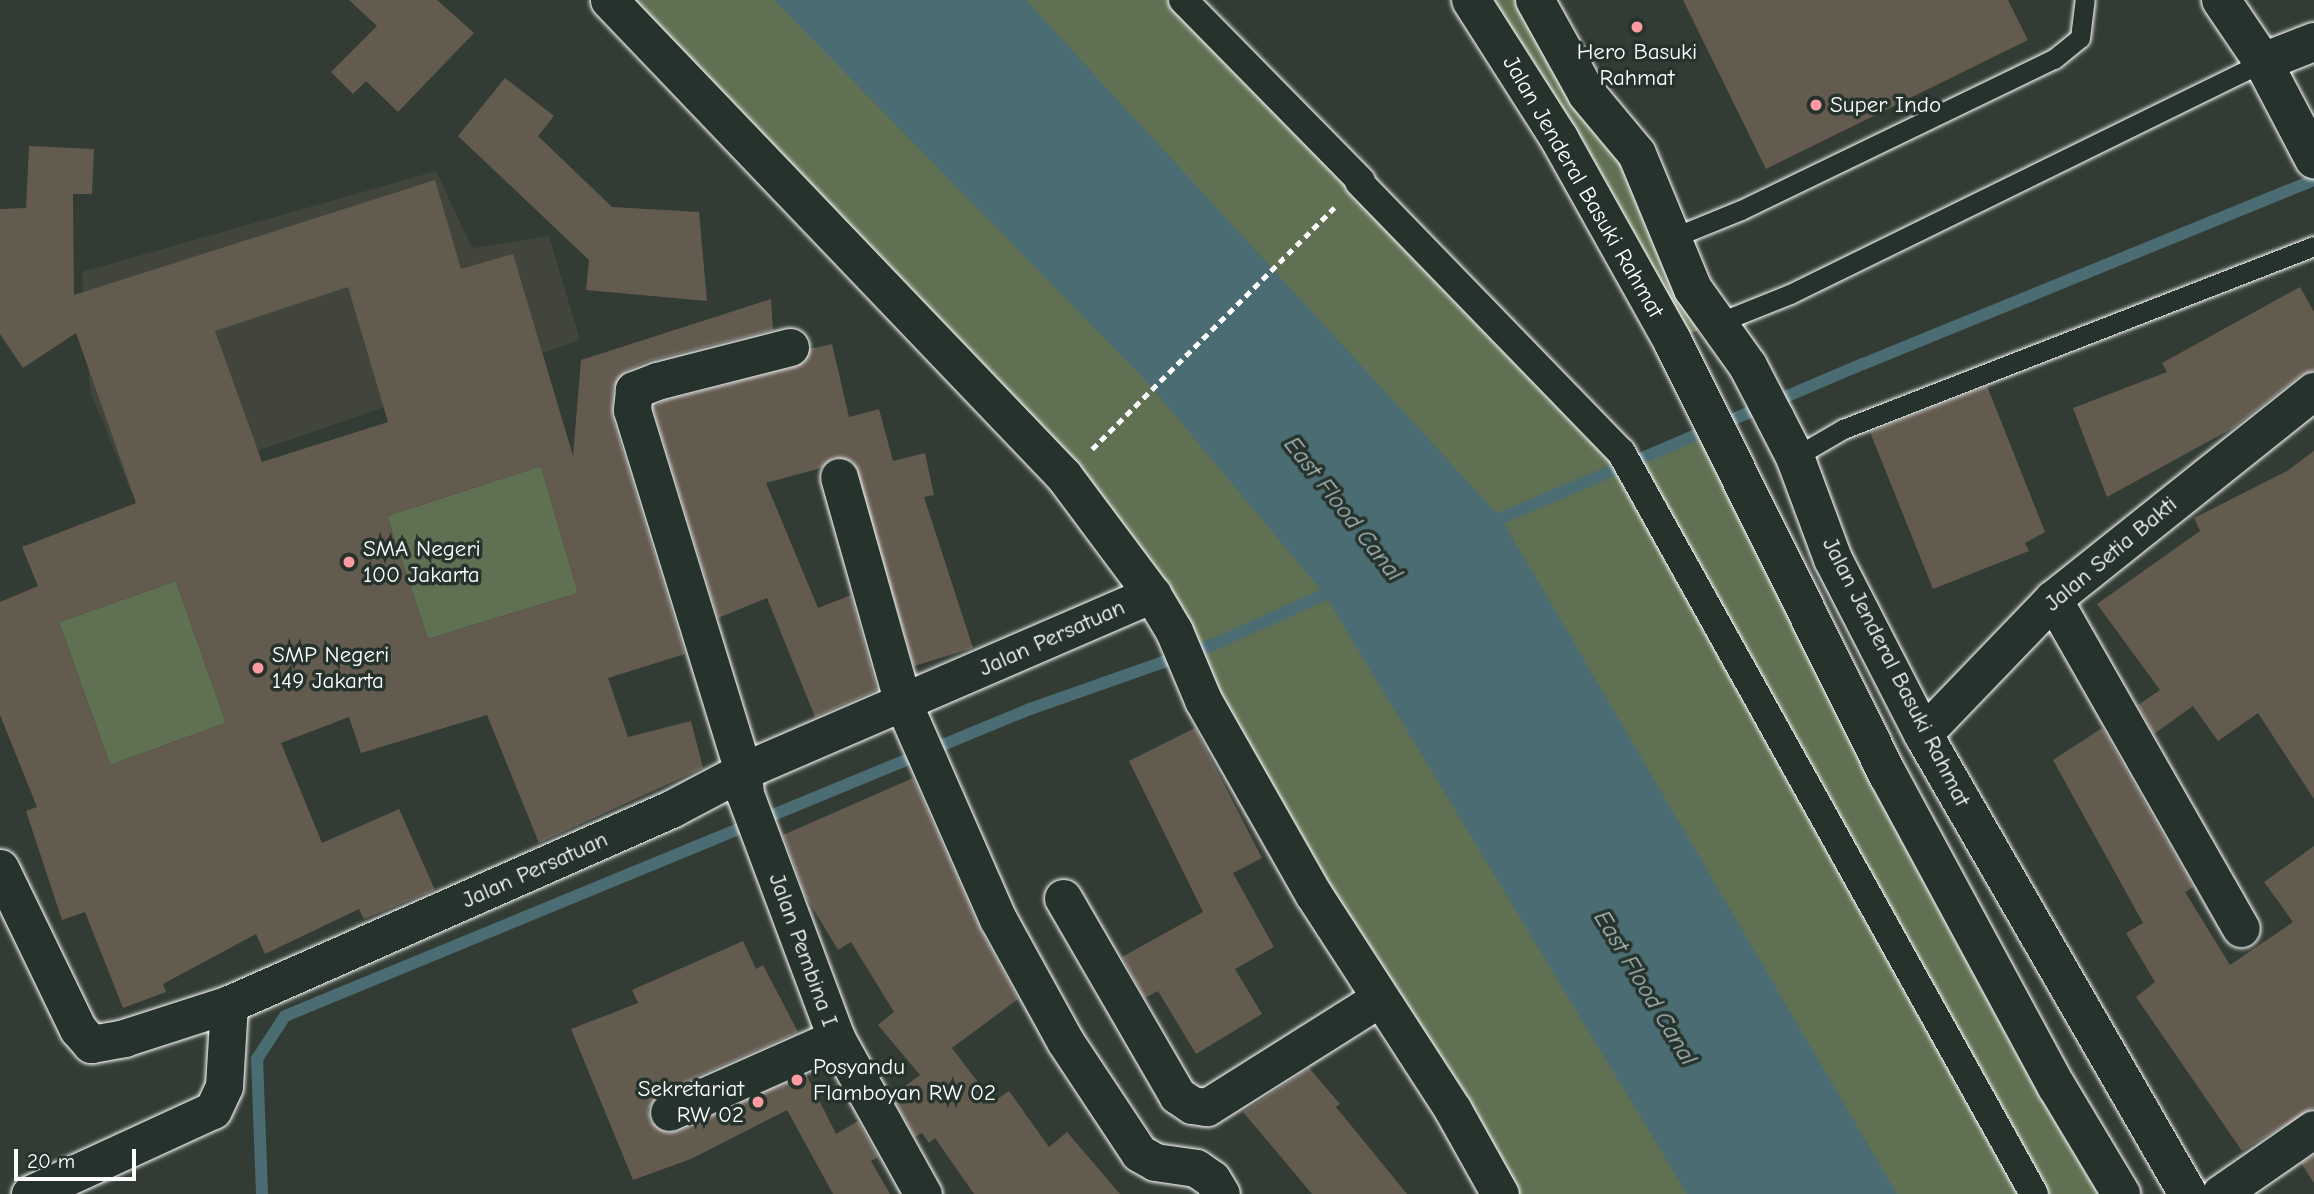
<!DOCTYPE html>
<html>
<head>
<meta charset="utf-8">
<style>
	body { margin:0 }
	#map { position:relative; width:2314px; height:1194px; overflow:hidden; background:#323b34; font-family:"Comic Neue",sans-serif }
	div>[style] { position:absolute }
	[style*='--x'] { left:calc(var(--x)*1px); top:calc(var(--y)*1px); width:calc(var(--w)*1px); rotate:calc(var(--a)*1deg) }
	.built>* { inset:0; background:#41453c }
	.green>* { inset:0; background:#607052 }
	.water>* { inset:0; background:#4b6c72 }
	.stream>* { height:12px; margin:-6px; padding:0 6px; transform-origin:6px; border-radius:6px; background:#4b6c72 }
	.building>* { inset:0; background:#645b4f }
	.path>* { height:4.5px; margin-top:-2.25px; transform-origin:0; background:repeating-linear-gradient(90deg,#fff 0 7px,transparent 0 12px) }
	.roads { filter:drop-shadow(0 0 2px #fff) drop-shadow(0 0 2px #fff) }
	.service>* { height:19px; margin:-9.5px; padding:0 9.5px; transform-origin:9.5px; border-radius:9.5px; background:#26332d }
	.pedestrian>* { height:28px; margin:-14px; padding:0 14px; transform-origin:14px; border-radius:14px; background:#26332d }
	.minor>* { height:37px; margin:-18.5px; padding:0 18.5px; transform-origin:18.5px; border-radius:18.5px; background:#26332d }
	.tertiary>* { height:38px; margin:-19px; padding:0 19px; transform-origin:19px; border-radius:19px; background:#26332d }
	.primary>* { height:38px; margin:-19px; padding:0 19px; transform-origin:19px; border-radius:19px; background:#26332d }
	.dots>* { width:19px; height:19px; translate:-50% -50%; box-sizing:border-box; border:4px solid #26332d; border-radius:50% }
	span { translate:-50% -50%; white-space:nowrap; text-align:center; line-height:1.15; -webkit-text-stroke:7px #26332d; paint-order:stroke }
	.poi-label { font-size:23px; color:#fff }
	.left { translate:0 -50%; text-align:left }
	.right { translate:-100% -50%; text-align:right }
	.street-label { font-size:23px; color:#fff }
	.water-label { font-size:24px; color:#aebdc0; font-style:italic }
	.scale { position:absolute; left:14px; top:1149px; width:122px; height:32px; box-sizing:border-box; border:4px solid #fff; border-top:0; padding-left:9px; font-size:21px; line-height:24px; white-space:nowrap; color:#fff; -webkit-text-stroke:5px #26332d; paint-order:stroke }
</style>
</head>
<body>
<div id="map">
	<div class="built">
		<div style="clip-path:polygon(436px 171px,472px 248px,549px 236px,580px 340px,132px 494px,90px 391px,82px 272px)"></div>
	</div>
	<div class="green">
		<div style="clip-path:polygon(610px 0,1183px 0,1621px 452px,2034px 1194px,1500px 1194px,1152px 594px)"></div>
		<div style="clip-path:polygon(1471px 0,1535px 0,1715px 324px,1672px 340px)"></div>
		<div style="clip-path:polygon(1716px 426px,2121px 1194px,2036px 1194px,1632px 462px)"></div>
		<div style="clip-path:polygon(541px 466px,578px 593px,428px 639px,387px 516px)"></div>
		<div style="clip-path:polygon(176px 581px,226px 723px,110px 765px,59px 622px)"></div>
	</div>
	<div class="water">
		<div style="clip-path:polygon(774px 0,1026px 0,1501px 518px,1897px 1194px,1687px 1194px,1325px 595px,1148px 383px)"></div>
	</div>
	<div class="stream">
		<div style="--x:1485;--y:525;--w:411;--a:-23.1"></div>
		<div style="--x:1863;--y:364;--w:487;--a:-22.2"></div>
		<div style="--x:262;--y:1194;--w:135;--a:-92.1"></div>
		<div style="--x:257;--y:1059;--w:51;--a:-56.9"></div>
		<div style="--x:285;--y:1016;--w:806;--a:-22.4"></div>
		<div style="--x:1030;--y:709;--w:198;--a:-19.4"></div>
		<div style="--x:1217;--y:643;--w:132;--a:-24.2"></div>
	</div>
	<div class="building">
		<div style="clip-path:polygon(349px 0,437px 0,474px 33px,398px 112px,366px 81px,353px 94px,331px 72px,377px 26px)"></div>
		<div style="clip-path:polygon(1683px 0,2008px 0,2028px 40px,1766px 169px)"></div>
		<div style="clip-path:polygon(505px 78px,554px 116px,538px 136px,612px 207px,699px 212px,707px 301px,586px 290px,589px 260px,458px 136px)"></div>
		<div style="clip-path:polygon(evenodd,29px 146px,94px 149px,92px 194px,73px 194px,74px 295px,435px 180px,461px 269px,513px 254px,573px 456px,581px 360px,771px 299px,773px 330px,649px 361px,626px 371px,613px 388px,612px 416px,685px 654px,608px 678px,628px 737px,691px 721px,703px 768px,539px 843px,487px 715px,361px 753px,349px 717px,281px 743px,322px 843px,399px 809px,435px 890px,364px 919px,359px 909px,265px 954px,256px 934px,163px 984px,166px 992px,123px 1008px,85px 912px,62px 920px,26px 811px,37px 807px,0 715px,0 602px,38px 586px,22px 547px,136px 503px,76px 333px,23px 368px,0 334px,0 209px,26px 208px,29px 146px,348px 287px,388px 422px,262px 462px,215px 331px,348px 287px,29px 146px,541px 466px,578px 593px,428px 639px,387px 516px,541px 466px,29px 146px,176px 581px,226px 723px,110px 765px,59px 622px,176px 581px)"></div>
		<div style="clip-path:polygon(2300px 287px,2314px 312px,2314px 370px,2301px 375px,2233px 428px,2107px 497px,2073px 408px,2167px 372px,2162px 363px)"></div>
		<div style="clip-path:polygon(832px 344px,849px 417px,879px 409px,893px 461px,925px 453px,934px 495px,924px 497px,973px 648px,914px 666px,853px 462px,834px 457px,821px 468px,766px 483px,818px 608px,851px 595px,877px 690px,815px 717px,767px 598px,718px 618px,653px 408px,663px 401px,795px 367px,805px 361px,810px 349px)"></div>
		<div style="clip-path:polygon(1987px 386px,2045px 532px,2025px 543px,2029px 551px,1933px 589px,1870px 432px)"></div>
		<div style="clip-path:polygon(2314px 451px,2314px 799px,2258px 713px,2218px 741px,2193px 706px,2154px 734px,2138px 705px,2160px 690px,2097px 604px,2200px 531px,2194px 518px,2287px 471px)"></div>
		<div style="clip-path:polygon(1195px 728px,1262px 858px,1233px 873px,1274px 947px,1235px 969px,1262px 1014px,1196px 1054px,1158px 991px,1145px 998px,1122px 957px,1203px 912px,1129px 761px)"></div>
		<div style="clip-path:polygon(2102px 728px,2193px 887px,2185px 892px,2230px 965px,2293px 922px,2264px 882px,2314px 846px,2314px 1108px,2242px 1151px,2136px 997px,2155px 982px,2126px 933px,2143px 923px,2053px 760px)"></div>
		<div style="clip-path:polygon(913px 778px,979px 927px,1018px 999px,952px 1048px,993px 1102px,1009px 1091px,1049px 1147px,1067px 1132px,1120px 1194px,974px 1194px,935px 1138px,929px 1143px,922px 1133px,915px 1137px,895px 1102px,893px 1095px,920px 1075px,878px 1025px,894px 1012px,851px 942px,838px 950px,806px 897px,783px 835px)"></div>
		<div style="clip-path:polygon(743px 941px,756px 969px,763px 965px,798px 1032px,660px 1093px,648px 1109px,650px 1121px,666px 1133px,678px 1131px,806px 1074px,836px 1134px,858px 1121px,878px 1157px,871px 1161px,890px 1194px,833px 1194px,787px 1110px,691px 1159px,633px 1180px,571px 1029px,638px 1003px,632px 990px)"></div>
		<div style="clip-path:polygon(1309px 1068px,1340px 1104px,1336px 1107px,1407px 1194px,1312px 1194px,1243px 1112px)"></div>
		<div style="clip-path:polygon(2314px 1155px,2314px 1183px,2301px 1163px)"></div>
	</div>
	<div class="path">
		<div style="--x:1092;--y:449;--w:342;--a:-44.9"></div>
	</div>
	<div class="roads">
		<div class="service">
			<div style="--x:1672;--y:238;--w:74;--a:-22.1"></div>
			<div style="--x:1741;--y:210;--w:348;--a:-25.8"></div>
			<div style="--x:2054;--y:59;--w:33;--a:-39"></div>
			<div style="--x:2080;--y:38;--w:38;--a:-83"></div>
			<div style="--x:1715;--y:324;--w:81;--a:-21.8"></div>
			<div style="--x:1790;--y:294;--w:527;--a:-26.13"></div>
			<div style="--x:1795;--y:457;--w:56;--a:-30.3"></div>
			<div style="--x:1843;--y:429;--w:505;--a:-21.23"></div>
		</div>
		<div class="pedestrian">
			<div style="--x:1183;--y:0;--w:254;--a:45.5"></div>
			<div style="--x:1359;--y:182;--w:376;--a:45.9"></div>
			<div style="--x:1621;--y:452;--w:849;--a:60.9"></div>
		</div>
		<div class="minor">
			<div style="--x:609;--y:0;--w:658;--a:46.29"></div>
			<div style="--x:1064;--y:476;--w:147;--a:53.3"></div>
			<div style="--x:1152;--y:594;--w:43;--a:59.3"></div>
			<div style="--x:1174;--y:631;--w:75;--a:67.2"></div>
			<div style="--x:1203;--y:700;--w:224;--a:60.4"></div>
			<div style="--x:1314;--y:895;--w:256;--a:57.1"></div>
			<div style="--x:1453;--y:1110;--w:96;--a:60.8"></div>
			<div style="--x:790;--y:347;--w:137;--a:165.7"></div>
			<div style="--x:657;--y:381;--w:25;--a:159"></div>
			<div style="--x:634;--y:390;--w:20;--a:96"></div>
			<div style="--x:632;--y:410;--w:378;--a:72.9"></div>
			<div style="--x:743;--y:771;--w:23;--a:85"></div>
			<div style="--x:745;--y:794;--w:260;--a:69.5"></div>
			<div style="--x:836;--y:1038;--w:179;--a:60.9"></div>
			<div style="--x:839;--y:477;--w:235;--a:74.2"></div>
			<div style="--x:903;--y:703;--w:236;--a:66.3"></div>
			<div style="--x:998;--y:919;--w:139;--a:61.2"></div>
			<div style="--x:1065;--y:1041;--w:134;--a:56.5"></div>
			<div style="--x:1139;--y:1153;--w:18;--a:29"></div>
			<div style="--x:1155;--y:1162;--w:41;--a:8.3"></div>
			<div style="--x:1196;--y:1168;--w:19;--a:35"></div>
			<div style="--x:1212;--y:1179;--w:17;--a:59"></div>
			<div style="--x:2053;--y:599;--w:379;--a:60.3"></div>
			<div style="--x:1923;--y:734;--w:187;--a:-46.1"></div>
			<div style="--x:2053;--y:599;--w:334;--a:-38.6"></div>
			<div style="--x:0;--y:868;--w:179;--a:64.2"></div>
			<div style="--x:78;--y:1029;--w:20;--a:49"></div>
			<div style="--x:91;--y:1044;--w:34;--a:-10"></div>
			<div style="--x:124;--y:1038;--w:110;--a:-17.9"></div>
			<div style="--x:229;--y:1004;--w:485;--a:-23.8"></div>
			<div style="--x:673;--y:808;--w:79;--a:-27.9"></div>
			<div style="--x:743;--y:771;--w:446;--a:-23.4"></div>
			<div style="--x:1063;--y:898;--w:228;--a:59.9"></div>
			<div style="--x:1177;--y:1095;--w:18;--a:34"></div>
			<div style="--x:1192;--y:1105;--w:15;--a:8"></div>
			<div style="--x:1207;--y:1107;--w:204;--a:-32.2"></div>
			<div style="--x:669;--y:1112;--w:183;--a:-23.9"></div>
			<div style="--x:30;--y:1194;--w:201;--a:-24.7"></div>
			<div style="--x:213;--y:1110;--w:26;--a:-65"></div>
			<div style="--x:224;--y:1086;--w:82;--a:-86.5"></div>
			<div style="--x:2220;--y:1194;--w:114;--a:-34.7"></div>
		</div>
		<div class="tertiary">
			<div style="--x:2221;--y:0;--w:75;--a:55.9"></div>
			<div style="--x:2263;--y:62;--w:110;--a:62.3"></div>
			<div style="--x:2263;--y:62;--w:55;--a:-21.4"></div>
		</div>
		<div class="primary">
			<div style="--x:1471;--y:0;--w:164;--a:57.5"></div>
			<div style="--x:1559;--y:138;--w:231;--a:60.8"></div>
			<div style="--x:1672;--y:340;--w:486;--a:63.6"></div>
			<div style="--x:1888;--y:775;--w:355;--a:61.6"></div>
			<div style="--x:2057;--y:1087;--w:125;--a:59.1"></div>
			<div style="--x:1535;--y:0;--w:107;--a:61"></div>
			<div style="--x:1587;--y:94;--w:78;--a:50.2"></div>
			<div style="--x:1637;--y:154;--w:146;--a:67.5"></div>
			<div style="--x:1693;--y:289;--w:95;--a:54.5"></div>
			<div style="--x:1748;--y:366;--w:59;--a:62.6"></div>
			<div style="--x:1775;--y:418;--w:44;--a:62.9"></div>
			<div style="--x:1795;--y:457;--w:109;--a:69.6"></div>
			<div style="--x:1833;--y:559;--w:197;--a:62.8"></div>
			<div style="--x:1923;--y:734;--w:531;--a:60.05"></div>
		</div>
	</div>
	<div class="dots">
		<div style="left:1637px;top:27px;background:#ff9aa2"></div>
		<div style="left:1816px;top:105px;background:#ff9aa2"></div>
		<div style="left:349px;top:562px;background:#ff9aa2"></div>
		<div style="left:258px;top:668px;background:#ff9aa2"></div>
		<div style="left:797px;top:1080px;background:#ff9aa2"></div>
		<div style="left:758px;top:1102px;background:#ff9aa2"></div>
	</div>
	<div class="poi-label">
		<span style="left:1637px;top:65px">Hero Basuki<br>Rahmat</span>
		<span class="left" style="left:1830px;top:105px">Super Indo</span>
		<span class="left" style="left:363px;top:562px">SMA Negeri<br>100 Jakarta</span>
		<span class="left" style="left:272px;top:668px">SMP Negeri<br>149 Jakarta</span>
		<span class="left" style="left:813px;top:1080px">Posyandu<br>Flamboyan RW 02</span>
		<span class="right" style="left:744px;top:1102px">Sekretariat<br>RW 02</span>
	</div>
	<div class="street-label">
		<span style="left:1583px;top:187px;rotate:60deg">Jalan Jenderal Basuki Rahmat</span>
		<span style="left:2111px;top:554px;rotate:-40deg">Jalan Setia Bakti</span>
		<span style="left:1052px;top:638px;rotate:-24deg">Jalan Persatuan</span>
		<span style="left:1896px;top:672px;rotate:63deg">Jalan Jenderal Basuki Rahmat</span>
		<span style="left:535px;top:870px;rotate:-24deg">Jalan Persatuan</span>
		<span style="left:803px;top:950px;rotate:70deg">Jalan Pembina I</span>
	</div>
	<div class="water-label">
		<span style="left:1343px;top:509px;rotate:52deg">East Flood Canal</span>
		<span style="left:1645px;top:988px;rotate:59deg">East Flood Canal</span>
	</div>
	<div class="scale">20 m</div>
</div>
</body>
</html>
